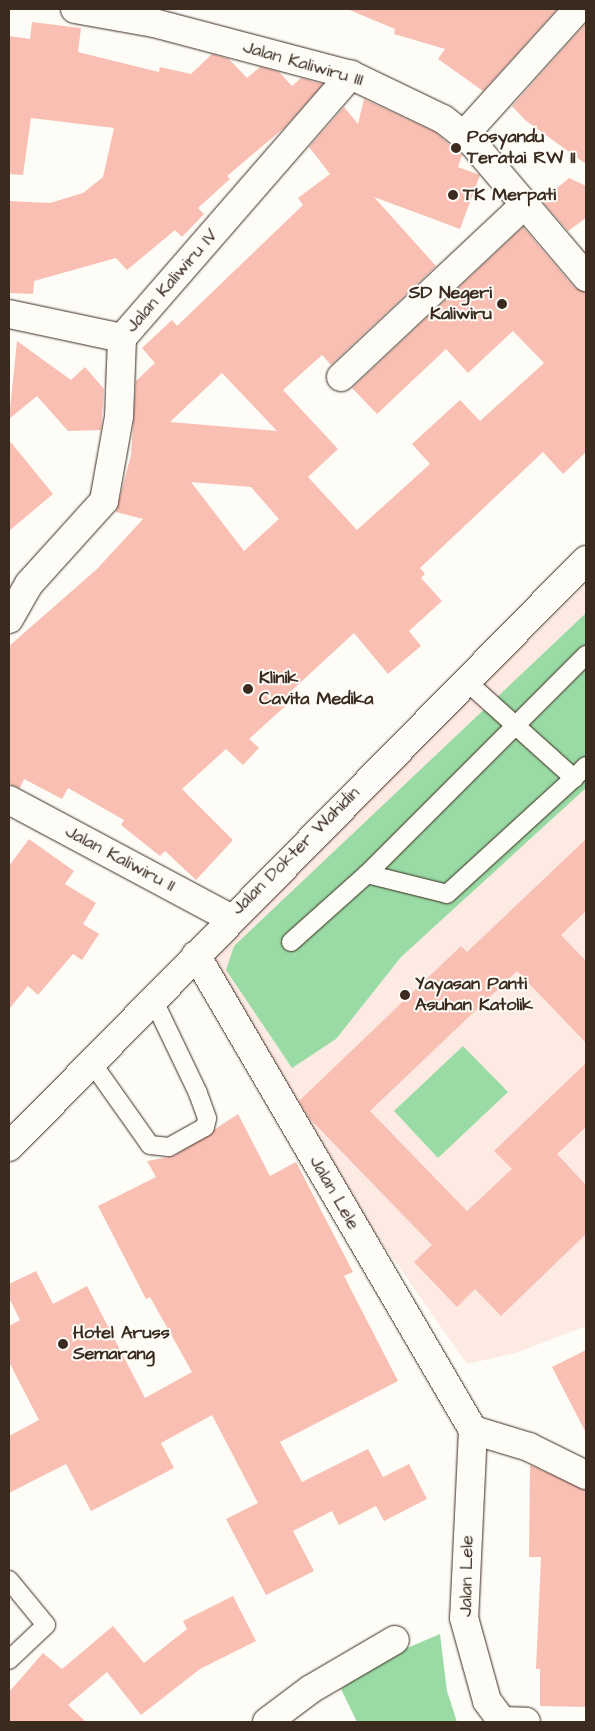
<!DOCTYPE html>
<html>
<head>
<meta charset="utf-8">
<style>
	body { margin:0 }
	#map { position:relative; width:595px; height:1731px; overflow:hidden; background:#fdfcf7; font-family:"Architects Daughter",sans-serif }
	div>[style] { position:absolute }
	[style*='--x'] { left:calc(var(--x)*1px); top:calc(var(--y)*1px); width:calc(var(--w)*1px); rotate:calc(var(--a)*1deg) }
	.built>* { inset:0; background:#fceae3 }
	.green>* { inset:0; background:#9adba5 }
	.building>* { inset:0; background:#fabfb3 }
	.roads { filter:drop-shadow(0 0 1px #3b2a1e) drop-shadow(0 0 1px #3b2a1e) }
	.lane>* { height:18px; margin:-9px; padding:0 9px; transform-origin:9px; border-radius:9px; background:#fdfcf7 }
	.street>* { height:28px; margin:-14px; padding:0 14px; transform-origin:14px; border-radius:14px; background:#fdfcf7 }
	.highway>* { height:28px; margin:-14px; padding:0 14px; transform-origin:14px; border-radius:14px; background:#fdfcf7 }
	.dots>* { width:14px; height:14px; translate:-50% -50%; box-sizing:border-box; border:2px solid #fdfcf7; border-radius:50% }
	span { translate:-50% -50%; white-space:nowrap; text-align:center; line-height:1.15; -webkit-text-stroke:4px #fdfcf7; paint-order:stroke }
	.street-label { font-size:18px; color:#3b2a1e }
	.poi-label { font-size:18px; color:#3b2a1e; font-weight:700 }
	.left { translate:0 -50%; text-align:left }
	.right { translate:-100% -50%; text-align:right }
	.frame { position:absolute; inset:0; border:10px solid #3b2a1e; pointer-events:none }
</style>
</head>
<body>
<div id="map">
	<div class="built">
		<div style="clip-path:polygon(586px 583px,586px 1326px,516px 1353px,467px 1364px,292px 1114px,203px 962px)"></div>
	</div>
	<div class="green">
		<div style="clip-path:polygon(586px 613px,586px 788px,401px 957px,336px 1039px,292px 1068px,226px 970px,234px 946px)"></div>
		<div style="clip-path:polygon(463px 1046px,508px 1092px,438px 1158px,394px 1111px)"></div>
		<div style="clip-path:polygon(440px 1634px,447px 1691px,457px 1722px,357px 1722px,341px 1689px,381px 1659px)"></div>
	</div>
	<div class="building">
		<div style="clip-path:polygon(347px 9px,557px 9px,483px 91px,438px 59px,445px 49px,394px 34px,395px 29px)"></div>
		<div style="clip-path:polygon(32px 22px,81px 28px,78px 52px,159px 72px,160px 67px,191px 74px,212px 54px,229px 59px,247px 78px,260px 67px,279px 72px,292px 86px,301px 78px,323px 84px,284px 128px,227px 176px,230px 179px,198px 208px,204px 214px,182px 237px,175px 230px,127px 270px,116px 258px,34px 281px,33px 294px,9px 293px,9px 201px,50px 203px,83px 193px,103px 177px,114px 128px,31px 118px,23px 175px,9px 174px,9px 36px,30px 39px)"></div>
		<div style="clip-path:polygon(586px 23px,586px 164px,525px 120px,512px 106px)"></div>
		<div style="clip-path:polygon(evenodd,364px 99px,435px 132px,462px 155px,458px 167px,480px 175px,460px 229px,374px 197px,436px 266px,331px 365px,322px 355px,283px 390px,338px 449px,308px 477px,357px 530px,430px 464px,412px 444px,460px 400px,480px 421px,544px 363px,513px 331px,468px 373px,446px 349px,377px 414px,352px 388px,523px 227px,574px 287px,586px 292px,586px 452px,563px 474px,543px 452px,420px 568px,425px 574px,421px 578px,442px 601px,409px 631px,421px 646px,388px 674px,354px 633px,288px 694px,293px 699px,249px 739px,259px 748px,243px 765px,226px 749px,182px 789px,233px 840px,196px 880px,165px 851px,160px 856px,121px 825px,124px 820px,68px 788px,62px 799px,24px 779px,20px 788px,9px 784px,9px 646px,97px 569px,143px 519px,116px 512px,131px 455px,136px 381px,155px 363px,142px 348px,172px 320px,177px 326px,303px 205px,298px 198px,330px 174px,309px 147px,344px 107px,358px 124px,364px 99px,222px 373px,277px 431px,170px 422px,222px 373px,364px 99px,191px 482px,251px 487px,279px 519px,244px 551px,191px 482px)"></div>
		<div style="clip-path:polygon(569px 178px,586px 186px,586px 218px,568px 231px,542px 201px)"></div>
		<div style="clip-path:polygon(17px 341px,71px 380px,85px 367px,104px 389px,101px 430px,68px 431px,37px 396px,9px 419px)"></div>
		<div style="clip-path:polygon(9px 440px,53px 494px,9px 531px)"></div>
		<div style="clip-path:polygon(29px 839px,74px 871px,65px 884px,96px 903px,83px 924px,99px 934px,82px 960px,73px 954px,38px 995px,28px 986px,9px 1009px,9px 866px)"></div>
		<div style="clip-path:polygon(586px 839px,586px 911px,561px 935px,586px 961px,586px 1043px,517px 971px,370px 1111px,467px 1211px,512px 1169px,494px 1151px,586px 1063px,586px 1127px,557px 1154px,586px 1185px,586px 1234px,501px 1316px,475px 1289px,457px 1307px,414px 1262px,432px 1245px,310px 1119px,299px 1101px,461px 946px,467px 952px)"></div>
		<div style="clip-path:polygon(238px 1114px,270px 1176px,296px 1162px,353px 1272px,344px 1276px,398px 1381px,280px 1442px,302px 1482px,368px 1449px,383px 1477px,409px 1464px,427px 1499px,384px 1521px,376px 1506px,339px 1525px,332px 1511px,293px 1531px,314px 1571px,266px 1595px,226px 1519px,258px 1503px,212px 1415px,161px 1443px,174px 1468px,91px 1511px,66px 1464px,9px 1493px,9px 1436px,39px 1420px,9px 1362px,9px 1326px,20px 1320px,9px 1298px,9px 1284px,36px 1271px,53px 1304px,87px 1286px,145px 1398px,192px 1372px,150px 1297px,146px 1299px,98px 1206px,156px 1177px,147px 1161px,174px 1156px)"></div>
		<div style="clip-path:polygon(586px 1350px,586px 1433px,552px 1367px)"></div>
		<div style="clip-path:polygon(530px 1465px,586px 1490px,586px 1707px,540px 1706px,540px 1669px,536px 1669px,541px 1557px,529px 1557px)"></div>
		<div style="clip-path:polygon(233px 1596px,256px 1641px,200px 1669px,141px 1715px,107px 1672px,68px 1705px,86px 1722px,9px 1722px,9px 1692px,43px 1653px,62px 1669px,113px 1626px,144px 1663px,187px 1629px,183px 1621px)"></div>
	</div>
	<div class="roads">
		<div class="lane">
			<div style="--x:465;--y:680;--w:147;--a:42"></div>
			<div style="--x:574;--y:778;--w:17;--a:-45"></div>
			<div style="--x:367;--y:874;--w:310;--a:-45"></div>
			<div style="--x:291;--y:942;--w:102;--a:-41.8"></div>
			<div style="--x:367;--y:874;--w:82;--a:14"></div>
			<div style="--x:447;--y:894;--w:172;--a:-42.4"></div>
			<div style="--x:92;--y:1063;--w:100;--a:54.7"></div>
			<div style="--x:150;--y:1145;--w:19;--a:6"></div>
			<div style="--x:169;--y:1147;--w:41;--a:-29.1"></div>
			<div style="--x:205;--y:1127;--w:9;--a:-77"></div>
			<div style="--x:207;--y:1118;--w:27;--a:-110"></div>
			<div style="--x:198;--y:1093;--w:102;--a:-115.6"></div>
			<div style="--x:9;--y:1580;--w:58;--a:50.6"></div>
			<div style="--x:46;--y:1625;--w:51;--a:136.6"></div>
		</div>
		<div class="street">
			<div style="--x:75;--y:9;--w:80;--a:10"></div>
			<div style="--x:154;--y:23;--w:204;--a:14.8"></div>
			<div style="--x:351;--y:75;--w:102;--a:25.6"></div>
			<div style="--x:443;--y:119;--w:34;--a:38"></div>
			<div style="--x:470;--y:140;--w:180;--a:49.7"></div>
			<div style="--x:464;--y:135;--w:170;--a:-47.9"></div>
			<div style="--x:9;--y:314;--w:116;--a:12"></div>
			<div style="--x:341;--y:377;--w:251;--a:-43.2"></div>
			<div style="--x:9;--y:619;--w:40;--a:-60.3"></div>
			<div style="--x:29;--y:584;--w:112;--a:-47.9"></div>
			<div style="--x:104;--y:501;--w:85;--a:-79.9"></div>
			<div style="--x:119;--y:417;--w:79;--a:-87.8"></div>
			<div style="--x:122;--y:338;--w:349;--a:-49"></div>
			<div style="--x:9;--y:800;--w:251;--a:28.1"></div>
			<div style="--x:196;--y:955;--w:550;--a:59.75"></div>
			<div style="--x:473;--y:1430;--w:188;--a:92.7"></div>
			<div style="--x:464;--y:1618;--w:86;--a:74.5"></div>
			<div style="--x:487;--y:1701;--w:25;--a:53"></div>
			<div style="--x:502;--y:1721;--w:24;--a:2"></div>
			<div style="--x:473;--y:1430;--w:59;--a:16.9"></div>
			<div style="--x:529;--y:1447;--w:64;--a:26.2"></div>
			<div style="--x:267;--y:1722;--w:55;--a:-36.9"></div>
			<div style="--x:311;--y:1689;--w:97;--a:-30.3"></div>
		</div>
		<div class="highway">
			<div style="--x:9;--y:1147;--w:823;--a:-45.49"></div>
		</div>
	</div>
	<div class="dots">
		<div style="left:456px;top:148px;background:#3b2a1e"></div>
		<div style="left:453px;top:195px;background:#3b2a1e"></div>
		<div style="left:502px;top:304px;background:#3b2a1e"></div>
		<div style="left:248px;top:689px;background:#3b2a1e"></div>
		<div style="left:405px;top:995px;background:#3b2a1e"></div>
		<div style="left:63px;top:1344px;background:#3b2a1e"></div>
	</div>
	<div class="street-label">
		<span style="left:303px;top:64px;rotate:16deg">Jalan Kaliwiru III</span>
		<span style="left:172px;top:281px;rotate:-49deg">Jalan Kaliwiru IV</span>
		<span style="left:296px;top:851px;rotate:-45deg">Jalan Dokter Wahidin</span>
		<span style="left:120px;top:859px;rotate:28deg">Jalan Kaliwiru II</span>
		<span style="left:334px;top:1193px;rotate:60deg">Jalan Lele</span>
		<span style="left:467px;top:1576px;rotate:-89deg">Jalan Lele</span>
	</div>
	<div class="poi-label">
		<span class="left" style="left:467px;top:148px">Posyandu<br>Teratai RW II</span>
		<span class="left" style="left:463px;top:195px">TK Merpati</span>
		<span class="right" style="left:492px;top:304px">SD Negeri<br>Kaliwiru</span>
		<span class="left" style="left:259px;top:689px">Klinik<br>Cavita Medika</span>
		<span class="left" style="left:415px;top:995px">Yayasan Panti<br>Asuhan Katolik</span>
		<span class="left" style="left:73px;top:1344px">Hotel Aruss<br>Semarang</span>
	</div>
	<div class="frame"></div>
</div>
</body>
</html>
